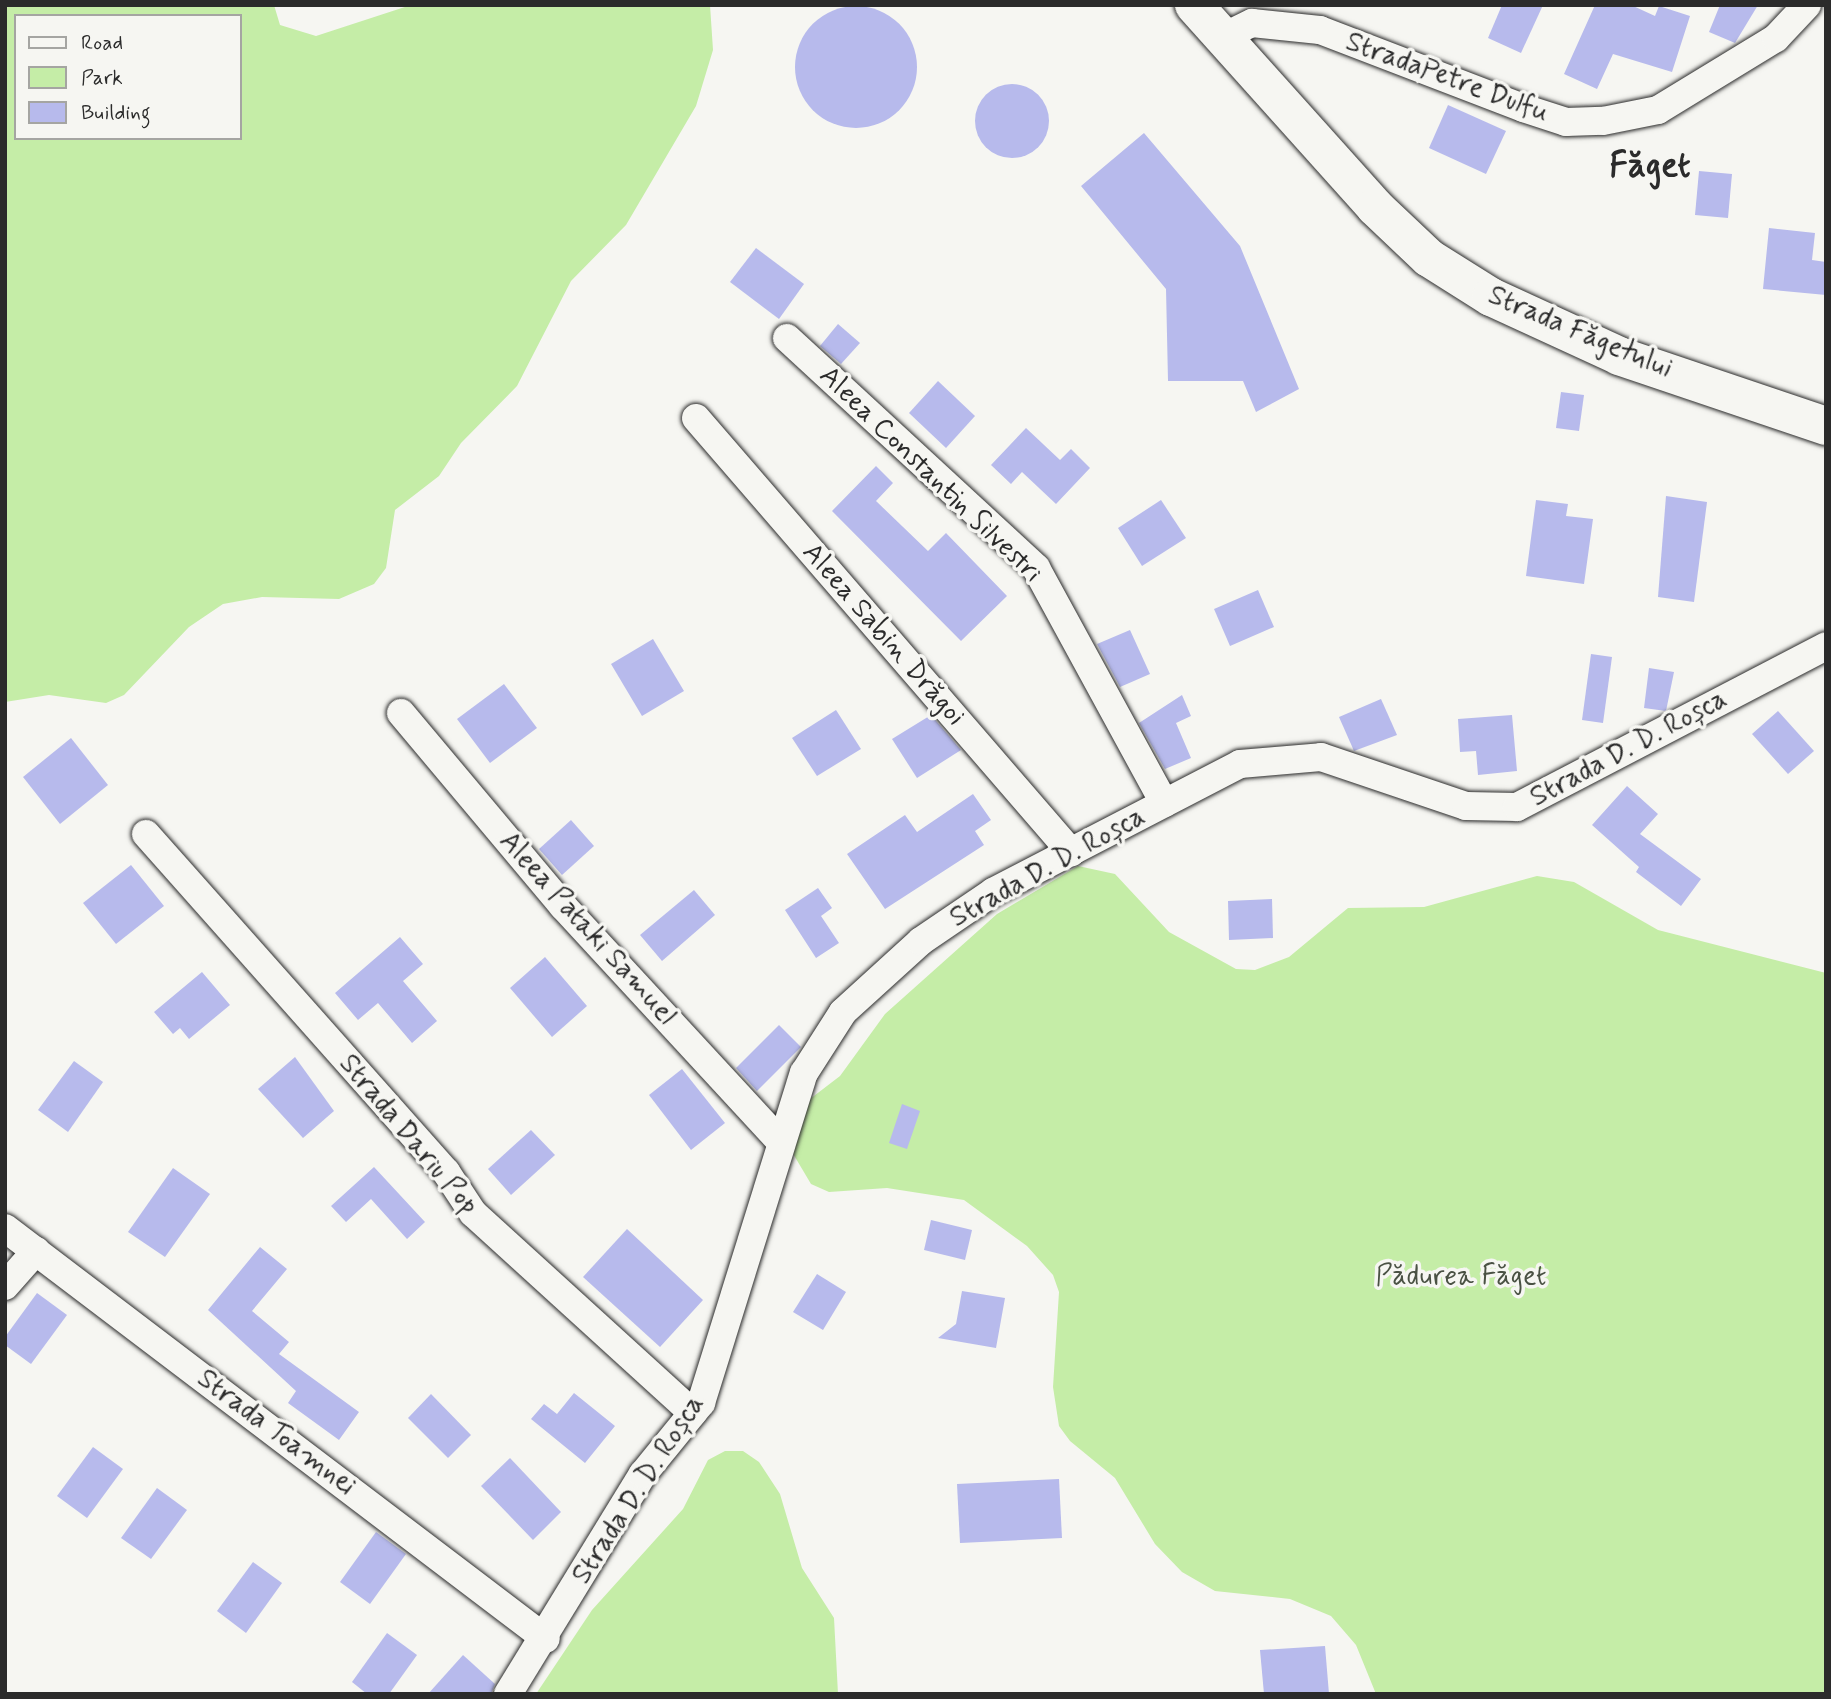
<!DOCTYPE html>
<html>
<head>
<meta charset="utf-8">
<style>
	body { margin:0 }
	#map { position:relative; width:1831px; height:1699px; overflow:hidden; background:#f6f6f2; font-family:Mynerve,sans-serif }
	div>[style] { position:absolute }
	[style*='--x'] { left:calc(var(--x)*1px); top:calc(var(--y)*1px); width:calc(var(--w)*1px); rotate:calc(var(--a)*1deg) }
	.green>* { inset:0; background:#c5eda7 }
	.building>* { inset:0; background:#b7baec }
	.round { border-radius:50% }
	.roads { filter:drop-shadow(0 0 2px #2b2b2b) drop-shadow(0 0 2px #2b2b2b) }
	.minor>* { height:28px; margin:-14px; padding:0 14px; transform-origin:14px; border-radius:14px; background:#f6f6f2 }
	.secondary>* { height:38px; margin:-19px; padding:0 19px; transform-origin:19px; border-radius:19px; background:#f6f6f2 }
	span { translate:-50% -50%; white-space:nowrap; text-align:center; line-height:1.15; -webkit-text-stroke:7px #f6f6f2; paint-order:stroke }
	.street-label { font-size:28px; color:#2b2b2b }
	.park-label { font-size:28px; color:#4a5244 }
	.district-label { font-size:35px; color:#2b2b2b; font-weight:700 }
	.frame { position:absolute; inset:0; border:7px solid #2b2b2b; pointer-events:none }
	.legend { position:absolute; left:14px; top:14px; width:228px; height:126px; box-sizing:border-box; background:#f6f6f2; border:2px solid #a5a5a2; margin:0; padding:9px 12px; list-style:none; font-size:21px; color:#2b2b2b }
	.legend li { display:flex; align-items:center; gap:14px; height:35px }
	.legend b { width:35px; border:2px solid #a5a5a2 }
</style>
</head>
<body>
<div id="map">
	<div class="green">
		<div style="clip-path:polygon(evenodd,5px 5px,274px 5px,280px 25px,316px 36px,411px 5px,710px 5px,713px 50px,696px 106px,626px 225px,571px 281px,517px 386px,461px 443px,439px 476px,395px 510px,386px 568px,374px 584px,339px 599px,262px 597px,223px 604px,189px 627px,124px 695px,106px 703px,49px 695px,5px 702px,5px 5px,16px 16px,240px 16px,240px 138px,16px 138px,16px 16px)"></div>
		<div style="clip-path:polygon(1078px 866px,1115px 874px,1169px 932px,1236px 969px,1255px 970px,1289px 957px,1348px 908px,1424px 907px,1537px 876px,1574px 882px,1658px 930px,1826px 973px,1826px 1694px,1376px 1694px,1356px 1645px,1331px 1616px,1290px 1599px,1215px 1591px,1182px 1572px,1155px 1544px,1115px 1478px,1070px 1441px,1059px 1426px,1053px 1387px,1059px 1292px,1053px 1275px,1027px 1246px,964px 1200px,887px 1188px,829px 1192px,811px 1184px,792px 1152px,810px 1099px,840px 1076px,885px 1014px,997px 914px)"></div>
		<div style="clip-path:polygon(725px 1451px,743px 1451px,759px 1462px,780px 1494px,802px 1568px,834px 1618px,838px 1694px,536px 1694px,592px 1610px,683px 1509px,708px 1460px)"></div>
	</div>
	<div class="building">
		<div style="clip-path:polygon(1502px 5px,1543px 5px,1521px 53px,1488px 38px)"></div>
		<div style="clip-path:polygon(1595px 5px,1631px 5px,1655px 16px,1659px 6px,1690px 16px,1672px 72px,1613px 54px,1597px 89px,1564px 74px)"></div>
		<div style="clip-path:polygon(1720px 5px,1758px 5px,1735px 43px,1709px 32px)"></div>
		<div class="round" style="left:795px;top:6px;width:122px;height:122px"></div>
		<div class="round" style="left:975px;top:84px;width:74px;height:74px"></div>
		<div style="clip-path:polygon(1448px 105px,1506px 131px,1486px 174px,1429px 148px)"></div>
		<div style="clip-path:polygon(1144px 133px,1240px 246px,1299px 389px,1256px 412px,1243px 381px,1168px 381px,1166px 289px,1081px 186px)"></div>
		<div style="clip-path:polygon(1699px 171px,1732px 174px,1728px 218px,1695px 215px)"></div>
		<div style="clip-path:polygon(1769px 228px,1815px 233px,1812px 260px,1826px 262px,1826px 295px,1763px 289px)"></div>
		<div style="clip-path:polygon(756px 248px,804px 284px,779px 319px,730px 282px)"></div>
		<div style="clip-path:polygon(838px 324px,860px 343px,841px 364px,820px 346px)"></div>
		<div style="clip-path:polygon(938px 381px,975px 416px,946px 448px,909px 413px)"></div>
		<div style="clip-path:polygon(1561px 392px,1584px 395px,1579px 431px,1556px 428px)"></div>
		<div style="clip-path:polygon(1026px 428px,1060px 460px,1071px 449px,1090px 468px,1056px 504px,1022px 472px,1011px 484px,991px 465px)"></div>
		<div style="clip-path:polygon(876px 466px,893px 483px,876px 501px,928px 551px,946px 533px,1007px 596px,961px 641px,832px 511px)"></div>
		<div style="clip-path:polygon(1666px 496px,1707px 502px,1694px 602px,1658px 597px)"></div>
		<div style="clip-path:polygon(1161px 500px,1186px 538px,1142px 566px,1118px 528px)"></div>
		<div style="clip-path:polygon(1536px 500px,1568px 504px,1566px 516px,1593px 519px,1584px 584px,1526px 576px)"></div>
		<div style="clip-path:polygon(1258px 590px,1274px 627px,1230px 646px,1214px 609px)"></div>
		<div style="clip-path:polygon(1130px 630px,1150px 674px,1120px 687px,1097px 644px)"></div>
		<div style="clip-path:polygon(653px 639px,684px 691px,642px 716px,611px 664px)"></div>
		<div style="clip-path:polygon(1591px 654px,1612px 657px,1603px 723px,1582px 720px)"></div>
		<div style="clip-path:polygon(1649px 668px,1674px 672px,1666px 711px,1644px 708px)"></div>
		<div style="clip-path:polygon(504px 684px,537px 728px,490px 763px,457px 719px)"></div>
		<div style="clip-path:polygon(1182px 695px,1191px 716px,1176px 723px,1191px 758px,1165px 769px,1139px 723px)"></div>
		<div style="clip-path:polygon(1381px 699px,1397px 735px,1354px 751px,1339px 717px)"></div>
		<div style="clip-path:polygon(836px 710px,861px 749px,817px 776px,792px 738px)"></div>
		<div style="clip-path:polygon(1778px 711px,1814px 751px,1788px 774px,1752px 734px)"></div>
		<div style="clip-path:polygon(931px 715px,961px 750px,917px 778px,892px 739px)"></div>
		<div style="clip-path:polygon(1512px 715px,1517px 771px,1478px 775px,1476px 751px,1460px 752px,1458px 719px)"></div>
		<div style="clip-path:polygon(71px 738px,108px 785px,60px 824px,23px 777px)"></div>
		<div style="clip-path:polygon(1627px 786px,1658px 814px,1640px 834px,1701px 879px,1681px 906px,1636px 872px,1639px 867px,1592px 825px)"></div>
		<div style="clip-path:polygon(973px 794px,991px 820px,975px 831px,984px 845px,885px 909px,847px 854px,905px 815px,917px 832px)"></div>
		<div style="clip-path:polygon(571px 820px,594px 846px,562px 875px,539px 849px)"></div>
		<div style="clip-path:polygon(131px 865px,164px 906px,116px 944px,83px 903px)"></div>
		<div style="clip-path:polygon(818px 888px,832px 908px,821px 916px,839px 943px,816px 958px,785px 910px)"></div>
		<div style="clip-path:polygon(694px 890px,715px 915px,662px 961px,640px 935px)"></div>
		<div style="clip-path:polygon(1272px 899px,1273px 938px,1229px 940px,1228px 901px)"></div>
		<div style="clip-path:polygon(400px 937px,423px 964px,403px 981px,437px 1021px,412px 1043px,378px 1003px,358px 1020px,335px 993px)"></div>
		<div style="clip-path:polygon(545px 957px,587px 1006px,552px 1037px,510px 988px)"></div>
		<div style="clip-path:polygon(202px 972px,230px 1005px,189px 1039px,180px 1028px,173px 1034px,154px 1012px)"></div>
		<div style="clip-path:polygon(779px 1025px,801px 1047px,757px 1091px,736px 1068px)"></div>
		<div style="clip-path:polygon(295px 1057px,334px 1111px,303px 1138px,258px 1089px)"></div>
		<div style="clip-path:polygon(74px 1061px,103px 1082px,68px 1132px,38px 1110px)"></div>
		<div style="clip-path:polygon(682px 1069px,725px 1123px,691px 1150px,649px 1095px)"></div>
		<div style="clip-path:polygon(902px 1104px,920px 1111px,907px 1149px,889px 1143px)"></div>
		<div style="clip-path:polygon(531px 1130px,555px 1155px,511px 1195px,488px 1169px)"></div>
		<div style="clip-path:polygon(374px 1167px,425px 1222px,407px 1239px,371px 1199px,346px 1222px,331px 1206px)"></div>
		<div style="clip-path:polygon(173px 1168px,210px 1194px,165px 1257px,128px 1232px)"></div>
		<div style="clip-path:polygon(931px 1220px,972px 1230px,965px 1260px,924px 1250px)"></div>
		<div style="clip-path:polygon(627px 1229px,703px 1300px,660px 1347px,583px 1277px)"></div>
		<div style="clip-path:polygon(260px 1247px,287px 1269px,252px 1311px,289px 1342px,279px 1354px,359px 1412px,339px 1440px,288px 1403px,296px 1391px,208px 1310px)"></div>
		<div style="clip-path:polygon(817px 1274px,846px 1292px,823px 1330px,793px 1312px)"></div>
		<div style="clip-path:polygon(962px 1291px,1005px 1298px,996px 1348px,938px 1338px,956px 1324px)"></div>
		<div style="clip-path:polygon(37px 1293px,67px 1315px,31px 1364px,5px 1345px,5px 1337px)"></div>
		<div style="clip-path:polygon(574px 1393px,615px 1426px,585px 1463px,531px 1419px,544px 1404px,557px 1414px)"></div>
		<div style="clip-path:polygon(431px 1394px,471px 1435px,448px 1458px,408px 1418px)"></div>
		<div style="clip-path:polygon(93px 1447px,123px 1469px,87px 1518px,57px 1496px)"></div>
		<div style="clip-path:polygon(510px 1458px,561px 1512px,533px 1540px,481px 1486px)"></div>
		<div style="clip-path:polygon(1059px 1479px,1062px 1538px,960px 1543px,957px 1484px)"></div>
		<div style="clip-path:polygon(157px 1488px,187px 1510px,151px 1559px,121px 1538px)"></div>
		<div style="clip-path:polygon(376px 1532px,406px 1554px,370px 1604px,340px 1582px)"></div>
		<div style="clip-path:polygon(253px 1562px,282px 1583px,246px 1633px,217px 1611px)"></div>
		<div style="clip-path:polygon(387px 1633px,417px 1655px,389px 1694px,367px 1694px,352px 1682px)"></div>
		<div style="clip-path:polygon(1325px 1646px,1329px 1694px,1264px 1694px,1260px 1650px)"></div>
		<div style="clip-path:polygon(463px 1655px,495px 1684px,491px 1694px,428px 1694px)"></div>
	</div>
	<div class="roads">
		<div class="minor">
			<div style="--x:1225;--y:36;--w:30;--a:-26"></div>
			<div style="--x:1252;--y:23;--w:68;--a:5.9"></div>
			<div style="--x:1320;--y:30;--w:217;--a:21"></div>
			<div style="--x:1523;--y:108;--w:45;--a:18"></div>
			<div style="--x:1566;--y:122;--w:37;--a:-2"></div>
			<div style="--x:1603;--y:121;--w:56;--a:-11.3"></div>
			<div style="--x:1658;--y:110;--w:138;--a:-31.4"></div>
			<div style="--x:1776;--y:38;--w:45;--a:-46.8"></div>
			<div style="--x:787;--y:338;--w:339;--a:42.7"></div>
			<div style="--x:1036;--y:568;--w:268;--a:61.4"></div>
			<div style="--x:696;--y:418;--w:574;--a:49.17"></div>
			<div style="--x:401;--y:713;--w:252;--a:50"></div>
			<div style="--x:563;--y:906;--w:320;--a:47.3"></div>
			<div style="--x:146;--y:834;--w:452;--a:48.4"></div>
			<div style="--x:446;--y:1172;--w:49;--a:56.6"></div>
			<div style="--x:473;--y:1213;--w:297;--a:42.3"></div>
			<div style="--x:5;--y:1228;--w:679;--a:37.22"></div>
			<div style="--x:5;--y:1286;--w:47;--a:-48.5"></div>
			<div style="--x:508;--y:1694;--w:258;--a:-58.5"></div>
			<div style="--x:643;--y:1474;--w:92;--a:-50.8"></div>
			<div style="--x:701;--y:1403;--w:346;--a:-72.7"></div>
			<div style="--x:804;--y:1073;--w:72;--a:-57.4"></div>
			<div style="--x:843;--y:1012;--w:105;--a:-42.3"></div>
			<div style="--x:921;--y:941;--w:87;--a:-34.2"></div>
			<div style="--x:993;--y:892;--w:278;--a:-27.4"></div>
			<div style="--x:1240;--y:764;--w:81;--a:-4.9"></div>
			<div style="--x:1321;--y:757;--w:153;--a:18.7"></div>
			<div style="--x:1466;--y:806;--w:51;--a:1.1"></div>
			<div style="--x:1517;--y:807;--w:348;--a:-27.5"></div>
		</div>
		<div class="secondary">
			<div style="--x:1194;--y:5;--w:271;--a:48.1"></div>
			<div style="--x:1375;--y:207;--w:74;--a:43.4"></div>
			<div style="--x:1429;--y:258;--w:73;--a:32.2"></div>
			<div style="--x:1491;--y:297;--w:141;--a:24.7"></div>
			<div style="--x:1619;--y:356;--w:219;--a:18.7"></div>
		</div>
	</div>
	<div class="street-label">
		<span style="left:1447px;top:78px;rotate:20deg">StradaPetre Dulfu</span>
		<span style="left:1580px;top:333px;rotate:23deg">Strada Făgetului</span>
		<span style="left:930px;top:475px;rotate:44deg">Aleea Constantin Silvestri</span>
		<span style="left:883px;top:635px;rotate:49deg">Aleea Sabin Drăgoi</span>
		<span style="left:1629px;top:749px;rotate:-28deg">Strada D. D. Roșca</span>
		<span style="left:1048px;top:868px;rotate:-29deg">Strada D. D. Roșca</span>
		<span style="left:587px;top:929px;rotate:48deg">Aleea Pataki Samuel</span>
		<span style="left:408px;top:1135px;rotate:50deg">Strada Dariu Pop</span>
		<span style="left:276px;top:1433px;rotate:37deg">Strada Toamnei</span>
		<span style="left:639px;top:1490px;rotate:-57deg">Strada D. D. Roșca</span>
	</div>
	<div class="park-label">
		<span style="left:1461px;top:1277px">Pădurea Făget</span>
	</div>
	<div class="district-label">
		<span style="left:1650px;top:166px">Făget</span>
	</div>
	<div class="frame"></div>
	<ul class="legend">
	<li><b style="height:9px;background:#f6f6f2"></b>Road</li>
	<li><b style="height:19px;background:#c5eda7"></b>Park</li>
	<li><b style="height:19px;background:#b7baec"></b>Building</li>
	</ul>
</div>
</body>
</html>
